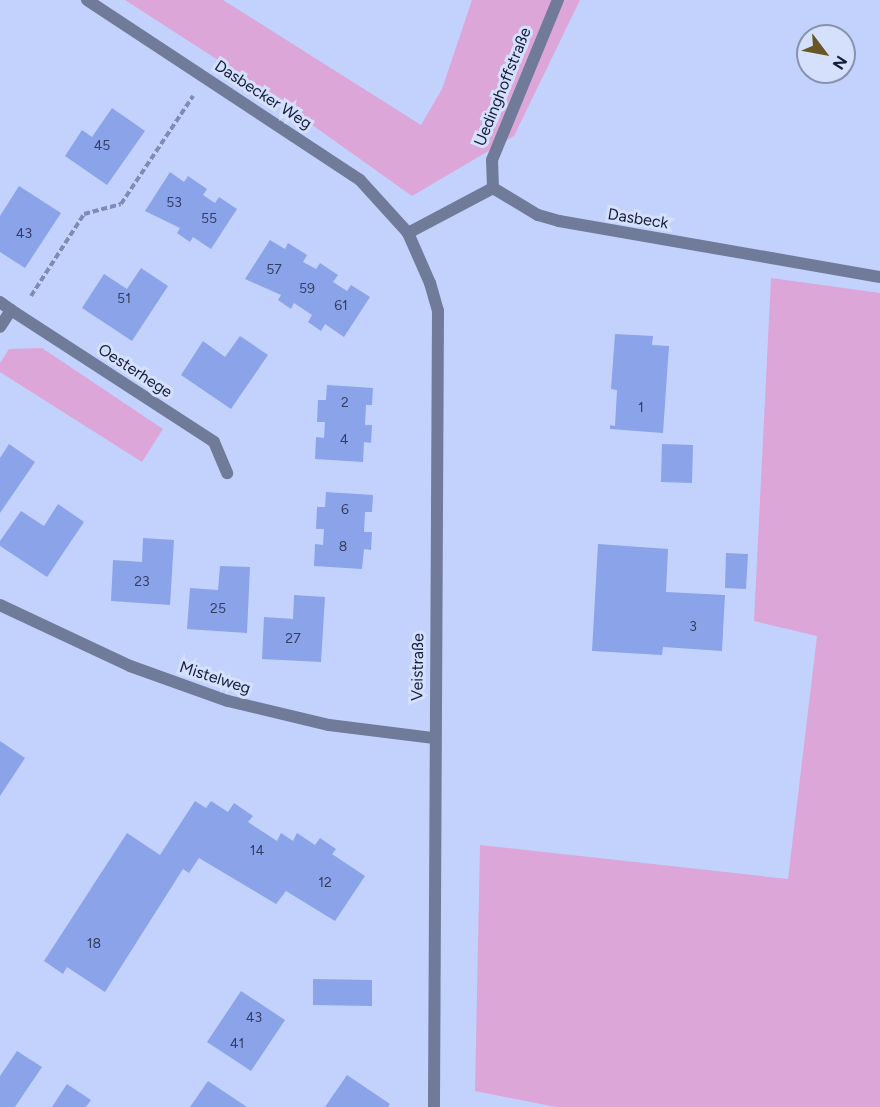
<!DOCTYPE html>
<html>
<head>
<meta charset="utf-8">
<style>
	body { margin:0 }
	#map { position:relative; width:880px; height:1107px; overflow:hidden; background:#c2d2fd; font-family:Figtree,sans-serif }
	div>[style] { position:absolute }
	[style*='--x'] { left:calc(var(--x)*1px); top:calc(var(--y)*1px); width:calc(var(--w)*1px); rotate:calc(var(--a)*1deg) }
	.green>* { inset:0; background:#dda6d8 }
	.building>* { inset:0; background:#8ba3e8 }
	.path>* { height:4px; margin-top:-2px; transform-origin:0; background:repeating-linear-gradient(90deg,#7f8cb1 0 6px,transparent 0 9px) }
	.street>* { height:12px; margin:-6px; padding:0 6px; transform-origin:6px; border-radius:6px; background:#707b99 }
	span { translate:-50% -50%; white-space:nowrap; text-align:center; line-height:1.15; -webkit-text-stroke:6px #d5e0fd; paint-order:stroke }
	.number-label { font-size:14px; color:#323f64 }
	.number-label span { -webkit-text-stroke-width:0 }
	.street-label { font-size:16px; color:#151e38 }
	.north { position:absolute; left:796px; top:24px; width:60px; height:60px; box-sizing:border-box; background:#d5e0fd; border:2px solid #8892ae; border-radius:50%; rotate:122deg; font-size:16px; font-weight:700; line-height:24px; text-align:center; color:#151e38 }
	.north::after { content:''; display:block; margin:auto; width:21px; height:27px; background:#685624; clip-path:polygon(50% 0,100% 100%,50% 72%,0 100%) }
</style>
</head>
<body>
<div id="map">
	<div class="green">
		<div style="clip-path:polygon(125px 0,223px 0,421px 125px,442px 89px,472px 0,580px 0,514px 136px,412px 196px,252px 82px)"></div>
		<div style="clip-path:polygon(771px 278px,880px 293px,880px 1107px,556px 1107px,475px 1091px,480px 845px,788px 879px,817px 636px,754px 621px)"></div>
		<div style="clip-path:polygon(42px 348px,163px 429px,142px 462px,0 372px,0 363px,9px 349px)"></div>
	</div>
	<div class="building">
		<div style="clip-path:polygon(112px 108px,145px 131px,107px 185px,65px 156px,82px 130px,92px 137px)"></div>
		<div style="clip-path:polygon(170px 172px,184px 182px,188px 176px,207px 189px,203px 195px,215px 203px,219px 197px,237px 209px,211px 249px,193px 237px,190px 242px,177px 233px,180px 228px,145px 211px)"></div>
		<div style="clip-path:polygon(19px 186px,61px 213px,25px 268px,0 252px,0 216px)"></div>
		<div style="clip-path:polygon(270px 240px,285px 249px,288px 243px,307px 255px,303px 262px,316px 269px,320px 263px,338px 275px,333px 282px,347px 291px,351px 285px,370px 297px,344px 337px,325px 324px,321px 331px,308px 322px,312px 315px,294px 303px,291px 309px,278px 300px,281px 295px,245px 279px)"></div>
		<div style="clip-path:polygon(141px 268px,168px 286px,132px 341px,82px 308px,104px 274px,127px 289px)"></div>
		<div style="clip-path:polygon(615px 334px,653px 336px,652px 345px,669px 346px,663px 433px,610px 429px,610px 425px,615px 426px,617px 390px,611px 389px)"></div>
		<div style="clip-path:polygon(240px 336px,268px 355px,231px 409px,181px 375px,203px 341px,225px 357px)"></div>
		<div style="clip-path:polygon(327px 385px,373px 388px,372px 405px,366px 405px,365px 425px,372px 425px,371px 443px,364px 442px,363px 462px,315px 459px,316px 437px,324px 438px,325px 422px,317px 422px,318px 400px,326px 400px)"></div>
		<div style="clip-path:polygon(9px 444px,35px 462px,0 513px,0 458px)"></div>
		<div style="clip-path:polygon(662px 444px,693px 445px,692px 483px,661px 482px)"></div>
		<div style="clip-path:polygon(326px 492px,373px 495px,372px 512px,365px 512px,364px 532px,372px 532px,371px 550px,364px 549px,362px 569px,314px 566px,315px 544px,323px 545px,324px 529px,316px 529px,317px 507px,325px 507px)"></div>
		<div style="clip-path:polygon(58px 504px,84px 522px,47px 577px,0 546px,0 541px,21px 511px,44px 526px)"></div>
		<div style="clip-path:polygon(143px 538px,174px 540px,170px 605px,111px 601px,113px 560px,142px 562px)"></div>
		<div style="clip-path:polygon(598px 544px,668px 549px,666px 592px,725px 595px,722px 651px,663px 647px,662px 655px,592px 651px)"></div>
		<div style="clip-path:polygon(726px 553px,748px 554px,746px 589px,725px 588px)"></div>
		<div style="clip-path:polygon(220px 566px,250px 567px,247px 633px,187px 629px,190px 588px,218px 590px)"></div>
		<div style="clip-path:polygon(294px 595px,325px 597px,321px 662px,262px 659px,264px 617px,293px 619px)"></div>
		<div style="clip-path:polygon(0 741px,25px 758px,0 796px)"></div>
		<div style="clip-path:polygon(195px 801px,206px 808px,211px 801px,228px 812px,234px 803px,253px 816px,248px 822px,277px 841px,281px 833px,293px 841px,297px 833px,315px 845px,320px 838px,336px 849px,332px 854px,365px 876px,335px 921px,286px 891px,276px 904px,199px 858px,189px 873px,183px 869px,105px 992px,67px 967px,63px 974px,44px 961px,127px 833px,160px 855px)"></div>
		<div style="clip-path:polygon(313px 979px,372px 980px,372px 1006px,313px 1005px)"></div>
		<div style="clip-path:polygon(241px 991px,285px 1020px,251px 1071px,207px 1042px)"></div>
		<div style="clip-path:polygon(17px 1051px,42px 1067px,15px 1107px,0 1107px,0 1076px)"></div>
		<div style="clip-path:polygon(347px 1075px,390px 1104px,388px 1107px,325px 1107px)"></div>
		<div style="clip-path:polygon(208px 1081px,247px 1107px,190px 1107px)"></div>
		<div style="clip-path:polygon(67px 1084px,91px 1100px,86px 1107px,52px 1107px)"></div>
	</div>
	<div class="path">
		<div style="--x:31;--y:296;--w:98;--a:-57.1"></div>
		<div style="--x:84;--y:214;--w:38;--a:-15"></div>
		<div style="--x:121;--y:204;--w:130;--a:-56.3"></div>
	</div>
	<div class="street">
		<div style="--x:87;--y:0;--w:327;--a:33.4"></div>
		<div style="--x:360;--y:180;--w:72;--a:47.8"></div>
		<div style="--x:408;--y:233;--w:55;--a:66.3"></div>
		<div style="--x:430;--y:283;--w:29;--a:74"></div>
		<div style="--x:438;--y:311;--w:796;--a:90.29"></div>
		<div style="--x:493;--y:188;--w:52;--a:31"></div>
		<div style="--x:538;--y:215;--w:22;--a:16"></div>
		<div style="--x:559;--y:221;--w:326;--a:9.9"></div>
		<div style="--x:493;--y:188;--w:28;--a:-92"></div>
		<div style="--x:492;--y:160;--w:173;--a:-67.6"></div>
		<div style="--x:408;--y:233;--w:96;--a:-27.9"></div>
		<div style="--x:0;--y:302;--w:14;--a:36"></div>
		<div style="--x:11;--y:310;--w:20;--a:123"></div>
		<div style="--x:11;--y:310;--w:242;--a:33"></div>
		<div style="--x:214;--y:442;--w:34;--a:67"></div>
		<div style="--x:0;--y:605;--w:144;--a:25.1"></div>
		<div style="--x:130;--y:666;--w:104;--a:19.7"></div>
		<div style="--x:228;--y:701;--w:104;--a:13.4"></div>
		<div style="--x:329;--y:725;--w:106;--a:7.1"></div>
	</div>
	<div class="number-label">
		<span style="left:102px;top:146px">45</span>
		<span style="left:174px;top:203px">53</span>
		<span style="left:209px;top:219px">55</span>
		<span style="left:24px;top:234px">43</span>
		<span style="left:274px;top:270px">57</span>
		<span style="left:307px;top:289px">59</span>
		<span style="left:124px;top:299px">51</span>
		<span style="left:341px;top:306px">61</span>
		<span style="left:345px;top:403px">2</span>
		<span style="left:641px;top:408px">1</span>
		<span style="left:344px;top:440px">4</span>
		<span style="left:345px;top:510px">6</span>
		<span style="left:343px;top:547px">8</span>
		<span style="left:142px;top:582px">23</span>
		<span style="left:218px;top:609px">25</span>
		<span style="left:693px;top:627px">3</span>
		<span style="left:293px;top:639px">27</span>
		<span style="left:257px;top:851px">14</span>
		<span style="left:325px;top:883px">12</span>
		<span style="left:94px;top:944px">18</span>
		<span style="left:254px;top:1018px">43</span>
		<span style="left:237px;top:1044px">41</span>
	</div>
	<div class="street-label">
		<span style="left:503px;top:87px;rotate:-68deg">Uedinghoffstraße</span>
		<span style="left:263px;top:95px;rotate:33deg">Dasbecker Weg</span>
		<span style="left:638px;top:219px;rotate:9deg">Dasbeck</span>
		<span style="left:135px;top:371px;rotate:33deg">Oesterhege</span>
		<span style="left:418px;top:667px;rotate:-89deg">Veistraße</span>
		<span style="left:215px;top:678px;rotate:18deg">Mistelweg</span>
	</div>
	<div class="north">N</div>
</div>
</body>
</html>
